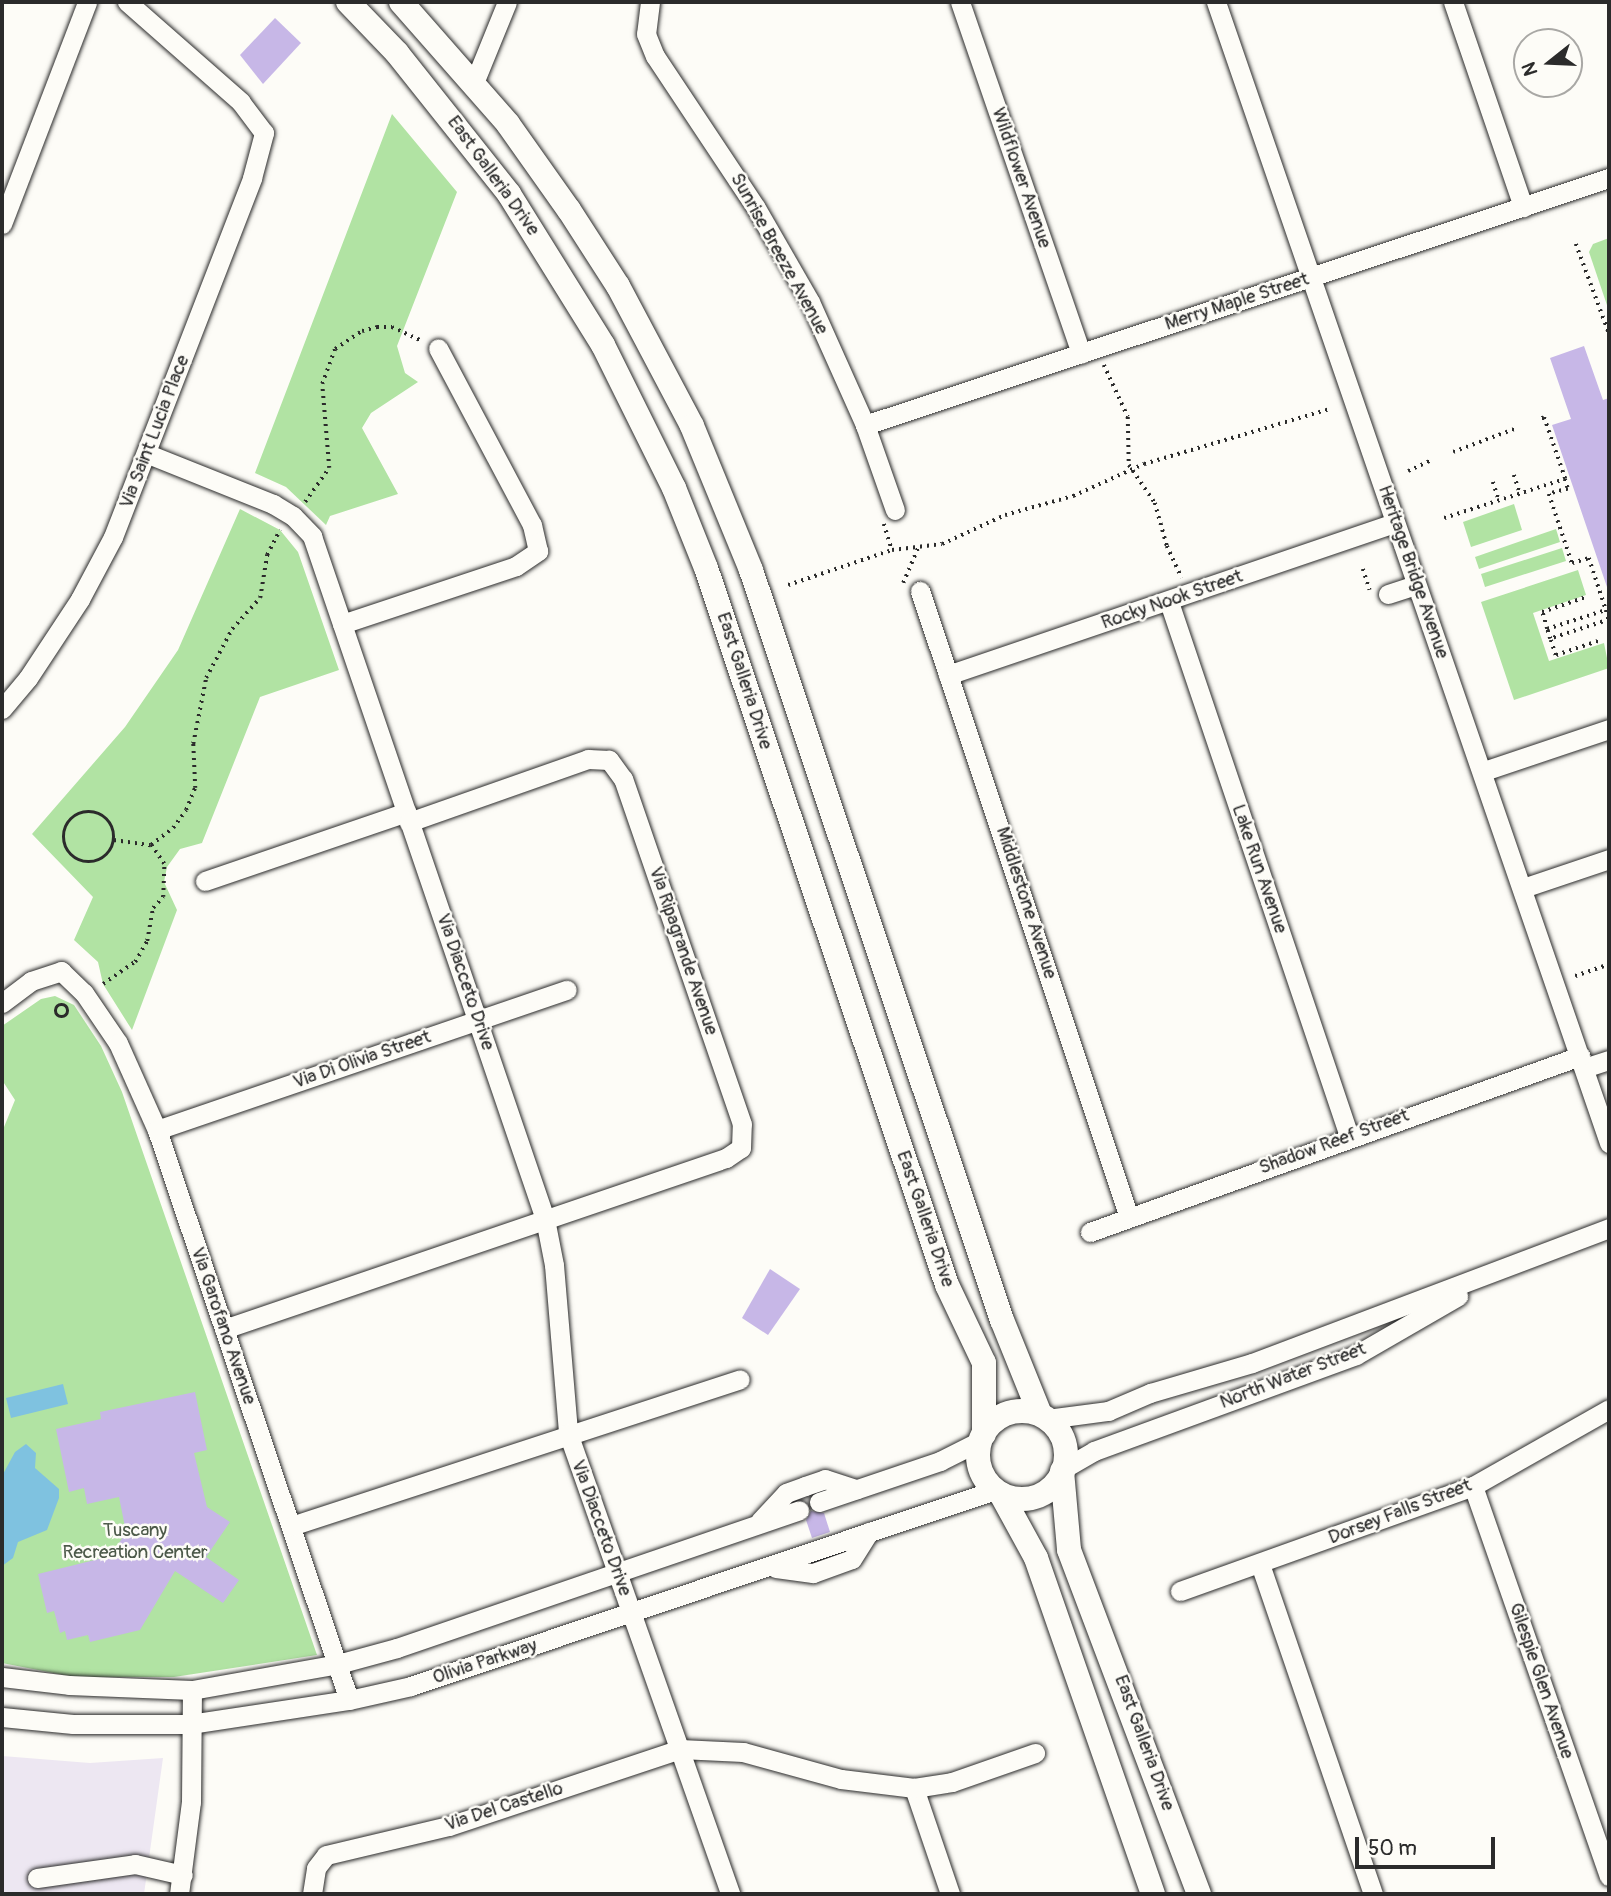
<!DOCTYPE html>
<html>
<head>
<meta charset="utf-8">
<style>
	body { margin:0 }
	#map { position:relative; width:1611px; height:1896px; overflow:hidden; background:#fdfcf7; font-family:Pangolin,sans-serif }
	div>[style] { position:absolute }
	[style*='--x'] { left:calc(var(--x)*1px); top:calc(var(--y)*1px); width:calc(var(--w)*1px); rotate:calc(var(--a)*1deg) }
	.built>* { inset:0; background:#ede7f2 }
	.green>* { inset:0; background:#b1e3a3 }
	.water>* { inset:0; background:#7fc2e0 }
	.building>* { inset:0; background:#c7b7e7 }
	.path>* { height:3.5px; margin-top:-1.75px; transform-origin:0; background:repeating-linear-gradient(90deg,#2b2b2b 0 2px,transparent 0 7px) }
	.path>.ring { margin:-1.75px; padding:0; box-sizing:content-box; background:none; border:3.5px solid #2b2b2b; border-radius:50% }
	.roads { filter:drop-shadow(0 0 2px #2b2b2b) drop-shadow(0 0 2px #2b2b2b) }
	.minor>* { height:19px; margin:-9.5px; padding:0 9.5px; transform-origin:9.5px; border-radius:9.5px; background:#fdfcf7 }
	.major>* { height:24px; margin:-12px; padding:0 12px; transform-origin:12px; border-radius:12px; background:#fdfcf7 }
	.major>.ring { margin:-12px; padding:0; box-sizing:content-box; background:none; border:24px solid #fdfcf7; border-radius:50% }
	span { translate:-50% -50%; white-space:nowrap; text-align:center; line-height:1.15; -webkit-text-stroke:5px #fdfcf7; paint-order:stroke }
	.street-label { font-size:19px; color:#2b2b2b }
	.park-label { font-size:19px; color:#4c5949 }
	.frame { position:absolute; inset:0; border:4px solid #2b2b2b; pointer-events:none }
	.north { position:absolute; left:1513px; top:28px; width:70px; height:70px; box-sizing:border-box; background:#fdfcf7; border:2px solid #a9a8a5; border-radius:50%; rotate:252deg; font-size:19px; font-weight:700; line-height:28px; text-align:center; color:#2b2b2b }
	.north::after { content:''; display:block; margin:auto; width:24px; height:32px; background:#2b2b2b; clip-path:polygon(50% 0,100% 100%,50% 72%,0 100%) }
	.scale { position:absolute; left:1355px; top:1837px; width:140px; height:32px; box-sizing:border-box; border:4px solid #2b2b2b; border-top:0; padding-left:9px; font-size:21px; line-height:24px; white-space:nowrap; color:#2b2b2b; -webkit-text-stroke:5px #fdfcf7; paint-order:stroke }
</style>
</head>
<body>
<div id="map">
	<div class="built">
		<div style="clip-path:polygon(2px 1756px,90px 1763px,163px 1758px,144px 1894px,2px 1894px)"></div>
	</div>
	<div class="green">
		<div style="clip-path:polygon(392px 114px,457px 192px,397px 346px,405px 373px,418px 382px,371px 413px,362px 428px,398px 494px,330px 516px,326px 525px,286px 487px,255px 473px)"></div>
		<div style="clip-path:polygon(1609px 238px,1609px 311px,1589px 252px,1593px 244px)"></div>
		<div style="clip-path:polygon(1514px 504px,1522px 530px,1471px 547px,1463px 522px)"></div>
		<div style="clip-path:polygon(240px 509px,280px 530px,298px 552px,339px 670px,260px 697px,202px 843px,180px 849px,167px 867px,164px 882px,177px 910px,132px 1030px,103px 984px,98px 962px,74px 940px,93px 897px,32px 834px,125px 727px,178px 650px)"></div>
		<div style="clip-path:polygon(1556px 529px,1560px 542px,1479px 569px,1475px 557px)"></div>
		<div style="clip-path:polygon(1562px 548px,1566px 561px,1485px 587px,1481px 574px)"></div>
		<div style="clip-path:polygon(1578px 570px,1586px 595px,1533px 613px,1549px 661px,1604px 643px,1609px 668px,1514px 700px,1481px 602px)"></div>
		<div style="clip-path:polygon(55px 996px,74px 1005px,101px 1046px,122px 1092px,317px 1655px,174px 1677px,74px 1677px,2px 1663px,2px 1132px,15px 1100px,2px 1080px,2px 1026px,41px 999px)"></div>
	</div>
	<div class="water">
		<div style="clip-path:polygon(63px 1384px,68px 1404px,11px 1418px,6px 1398px)"></div>
		<div style="clip-path:polygon(26px 1444px,36px 1453px,35px 1468px,59px 1489px,59px 1498px,47px 1530px,18px 1542px,13px 1558px,2px 1566px,2px 1476px,15px 1452px)"></div>
	</div>
	<div class="building">
		<div style="clip-path:polygon(275px 18px,301px 43px,263px 84px,240px 55px)"></div>
		<div style="clip-path:polygon(1584px 346px,1603px 400px,1609px 398px,1607px 587px,1552px 425px,1571px 419px,1550px 358px)"></div>
		<div style="clip-path:polygon(770px 1269px,800px 1289px,768px 1335px,742px 1318px)"></div>
		<div style="clip-path:polygon(195px 1392px,207px 1450px,194px 1453px,207px 1507px,230px 1522px,206px 1557px,239px 1580px,223px 1603px,175px 1571px,140px 1630px,90px 1642px,88px 1635px,67px 1640px,65px 1631px,60px 1633px,54px 1611px,47px 1613px,38px 1574px,111px 1556px,126px 1532px,119px 1497px,87px 1504px,84px 1488px,69px 1492px,56px 1429px,101px 1419px,100px 1412px)"></div>
		<div style="clip-path:polygon(811px 1511px,824px 1513px,830px 1532px,812px 1538px,806px 1520px)"></div>
	</div>
	<div class="path">
		<div style="--x:1576;--y:244;--w:95;--a:69.7"></div>
		<div style="--x:1104;--y:365;--w:57;--a:65.2"></div>
		<div style="--x:1128;--y:417;--w:48;--a:88.8"></div>
		<div style="--x:1129;--y:465;--w:46;--a:55.6"></div>
		<div style="--x:1155;--y:503;--w:45;--a:74.4"></div>
		<div style="--x:1167;--y:546;--w:35;--a:65"></div>
		<div style="--x:1453;--y:452;--w:68;--a:-20.6"></div>
		<div style="--x:1408;--y:471;--w:26;--a:-25"></div>
		<div style="--x:1514;--y:475;--w:19;--a:72"></div>
		<div style="--x:1565;--y:479;--w:10;--a:73"></div>
		<div style="--x:1568;--y:489;--w:20;--a:165"></div>
		<div style="--x:1549;--y:494;--w:73;--a:71.6"></div>
		<div style="--x:1572;--y:563;--w:18;--a:-16"></div>
		<div style="--x:1589;--y:558;--w:55;--a:71.9"></div>
		<div style="--x:1606;--y:610;--w:10;--a:73"></div>
		<div style="--x:1609;--y:620;--w:62;--a:162.1"></div>
		<div style="--x:1550;--y:639;--w:10;--a:-107"></div>
		<div style="--x:1547;--y:629;--w:62;--a:-17.9"></div>
		<div style="--x:1493;--y:482;--w:19;--a:72"></div>
		<div style="--x:305;--y:502;--w:42;--a:-54.8"></div>
		<div style="--x:329;--y:468;--w:84;--a:-94.8"></div>
		<div style="--x:322;--y:384;--w:37;--a:-70"></div>
		<div style="--x:335;--y:349;--w:32;--a:-34"></div>
		<div style="--x:362;--y:331;--w:16;--a:-15"></div>
		<div style="--x:377;--y:327;--w:15;--a:0"></div>
		<div style="--x:392;--y:327;--w:33;--a:25"></div>
		<div style="--x:1444;--y:518;--w:127;--a:-17.9"></div>
		<div style="--x:1565;--y:479;--w:65;--a:-109"></div>
		<div style="--x:1544;--y:418;--w:6;--a:162"></div>
		<div style="--x:884;--y:524;--w:27;--a:73"></div>
		<div style="--x:1363;--y:569;--w:22;--a:72"></div>
		<div style="--x:903;--y:583;--w:39;--a:-67"></div>
		<div style="--x:788;--y:585;--w:110;--a:-18.6"></div>
		<div style="--x:892;--y:550;--w:50;--a:-6.8"></div>
		<div style="--x:942;--y:544;--w:69;--a:-24.7"></div>
		<div style="--x:1005;--y:515;--w:71;--a:-15.6"></div>
		<div style="--x:1073;--y:496;--w:78;--a:-24.3"></div>
		<div style="--x:1144;--y:464;--w:194;--a:-16.5"></div>
		<div style="--x:1547;--y:629;--w:18;--a:-106"></div>
		<div style="--x:1542;--y:612;--w:46;--a:-18.8"></div>
		<div style="--x:1551;--y:640;--w:16;--a:72"></div>
		<div style="--x:1556;--y:655;--w:47;--a:-18.4"></div>
		<div class="ring" style="left:64px;top:812px;width:46.5px;height:46.5px"></div>
		<div style="--x:114;--y:840;--w:37;--a:8"></div>
		<div style="--x:151;--y:845;--w:28;--a:-38"></div>
		<div style="--x:173;--y:828;--w:22;--a:-54"></div>
		<div style="--x:186;--y:810;--w:24;--a:-68"></div>
		<div style="--x:195;--y:788;--w:44;--a:-92.6"></div>
		<div style="--x:193;--y:744;--w:67;--a:-78.9"></div>
		<div style="--x:206;--y:678;--w:55;--a:-62"></div>
		<div style="--x:232;--y:629;--w:42;--a:-47.9"></div>
		<div style="--x:260;--y:598;--w:44;--a:-80.8"></div>
		<div style="--x:267;--y:555;--w:28;--a:-63"></div>
		<div style="--x:1575;--y:976;--w:36;--a:-19"></div>
		<div style="--x:103;--y:984;--w:39;--a:-35"></div>
		<div style="--x:135;--y:962;--w:24;--a:-60"></div>
		<div style="--x:147;--y:941;--w:34;--a:-80"></div>
		<div style="--x:153;--y:908;--w:15;--a:-48"></div>
		<div style="--x:163;--y:897;--w:33;--a:-88"></div>
		<div style="--x:164;--y:864;--w:23;--a:-124"></div>
		<div class="ring" style="left:56px;top:1005px;width:8.5px;height:8.5px"></div>
	</div>
	<div class="roads">
		<div class="minor">
			<div style="--x:650;--y:2;--w:32;--a:97"></div>
			<div style="--x:646;--y:34;--w:24;--a:68"></div>
			<div style="--x:655;--y:56;--w:182;--a:56.4"></div>
			<div style="--x:756;--y:208;--w:108;--a:60.1"></div>
			<div style="--x:810;--y:302;--w:135;--a:65.9"></div>
			<div style="--x:865;--y:425;--w:90;--a:70.6"></div>
			<div style="--x:960;--y:2;--w:372;--a:71"></div>
			<div style="--x:1216;--y:2;--w:1207;--a:70.99"></div>
			<div style="--x:1453;--y:2;--w:217;--a:71.1"></div>
			<div style="--x:474;--y:83;--w:87;--a:-67.8"></div>
			<div style="--x:2;--y:224;--w:238;--a:-69"></div>
			<div style="--x:865;--y:425;--w:784;--a:-18.37"></div>
			<div style="--x:148;--y:454;--w:135;--a:21.8"></div>
			<div style="--x:273;--y:504;--w:23;--a:31"></div>
			<div style="--x:293;--y:516;--w:28;--a:46"></div>
			<div style="--x:312;--y:536;--w:722;--a:71.16"></div>
			<div style="--x:545;--y:1219;--w:47;--a:78.9"></div>
			<div style="--x:554;--y:1265;--w:169;--a:85.2"></div>
			<div style="--x:568;--y:1433;--w:489;--a:70.6"></div>
			<div style="--x:920;--y:591;--w:660;--a:71.54"></div>
			<div style="--x:1388;--y:594;--w:29;--a:-18"></div>
			<div style="--x:1169;--y:602;--w:564;--a:71.37"></div>
			<div style="--x:342;--y:624;--w:183;--a:-18.4"></div>
			<div style="--x:516;--y:566;--w:27;--a:-34"></div>
			<div style="--x:538;--y:551;--w:27;--a:-103"></div>
			<div style="--x:532;--y:525;--w:200;--a:-118"></div>
			<div style="--x:948;--y:675;--w:472;--a:-18.8"></div>
			<div style="--x:2;--y:709;--w:40;--a:-50"></div>
			<div style="--x:28;--y:678;--w:95;--a:-56.6"></div>
			<div style="--x:80;--y:599;--w:70;--a:-62"></div>
			<div style="--x:113;--y:537;--w:385;--a:-68.8"></div>
			<div style="--x:252;--y:178;--w:47;--a:-75.1"></div>
			<div style="--x:264;--y:133;--w:39;--a:-127"></div>
			<div style="--x:241;--y:102;--w:152;--a:-138.7"></div>
			<div style="--x:1484;--y:771;--w:132;--a:-18.6"></div>
			<div style="--x:205;--y:881;--w:213;--a:-18.9"></div>
			<div style="--x:1523;--y:888;--w:91;--a:-18.6"></div>
			<div style="--x:2;--y:1003;--w:36;--a:-37"></div>
			<div style="--x:31;--y:981;--w:32;--a:-18"></div>
			<div style="--x:61;--y:971;--w:32;--a:44"></div>
			<div style="--x:84;--y:993;--w:60;--a:55.8"></div>
			<div style="--x:118;--y:1043;--w:95;--a:65.9"></div>
			<div style="--x:157;--y:1130;--w:601;--a:71.38"></div>
			<div style="--x:1584;--y:1068;--w:26;--a:-18"></div>
			<div style="--x:157;--y:1130;--w:433;--a:-18.9"></div>
			<div style="--x:1090;--y:1232;--w:521;--a:-19.76"></div>
			<div style="--x:224;--y:1329;--w:530;--a:-18.81"></div>
			<div style="--x:726;--y:1158;--w:18;--a:-34"></div>
			<div style="--x:741;--y:1148;--w:24;--a:-88"></div>
			<div style="--x:742;--y:1124;--w:365;--a:-109"></div>
			<div style="--x:623;--y:779;--w:24;--a:-126"></div>
			<div style="--x:609;--y:760;--w:21;--a:-177"></div>
			<div style="--x:588;--y:759;--w:190;--a:160.6"></div>
			<div style="--x:1047;--y:1419;--w:62;--a:-7.5"></div>
			<div style="--x:1108;--y:1411;--w:46;--a:-23.2"></div>
			<div style="--x:1150;--y:1393;--w:106;--a:-16.4"></div>
			<div style="--x:1252;--y:1363;--w:382;--a:-20.7"></div>
			<div style="--x:1063;--y:1469;--w:36;--a:-30"></div>
			<div style="--x:1094;--y:1451;--w:279;--a:-20.1"></div>
			<div style="--x:1356;--y:1355;--w:118;--a:-30"></div>
			<div style="--x:1473;--y:1486;--w:413;--a:70.8"></div>
			<div style="--x:819;--y:1502;--w:128;--a:-18.7"></div>
			<div style="--x:940;--y:1461;--w:45;--a:-26.6"></div>
			<div style="--x:760;--y:1521;--w:38;--a:-47"></div>
			<div style="--x:786;--y:1493;--w:20;--a:-20"></div>
			<div style="--x:805;--y:1486;--w:21;--a:-19"></div>
			<div style="--x:825;--y:1479;--w:33;--a:18"></div>
			<div style="--x:291;--y:1526;--w:472;--a:-18.1"></div>
			<div style="--x:1260;--y:1564;--w:349;--a:71.1"></div>
			<div style="--x:776;--y:1568;--w:37;--a:8"></div>
			<div style="--x:813;--y:1573;--w:41;--a:-19.7"></div>
			<div style="--x:852;--y:1559;--w:32;--a:-58"></div>
			<div style="--x:1180;--y:1591;--w:311;--a:-19.7"></div>
			<div style="--x:1473;--y:1486;--w:156;--a:-29.5"></div>
			<div style="--x:2;--y:1677;--w:67;--a:6.8"></div>
			<div style="--x:69;--y:1685;--w:123;--a:2.3"></div>
			<div style="--x:192;--y:1690;--w:148;--a:-10.1"></div>
			<div style="--x:338;--y:1664;--w:61;--a:-15.2"></div>
			<div style="--x:397;--y:1648;--w:425;--a:-18.9"></div>
			<div style="--x:2;--y:1717;--w:71;--a:5.6"></div>
			<div style="--x:73;--y:1724;--w:117;--a:0"></div>
			<div style="--x:190;--y:1724;--w:161;--a:-8.6"></div>
			<div style="--x:349;--y:1700;--w:64;--a:-12.7"></div>
			<div style="--x:411;--y:1686;--w:616;--a:-18.55"></div>
			<div style="--x:914;--y:1788;--w:112;--a:71.2"></div>
			<div style="--x:37;--y:1878;--w:99;--a:-8.1"></div>
			<div style="--x:135;--y:1864;--w:49;--a:12.9"></div>
			<div style="--x:179;--y:1894;--w:93;--a:-82.6"></div>
			<div style="--x:191;--y:1802;--w:112;--a:-89.5"></div>
			<div style="--x:312;--y:1894;--w:26;--a:-81"></div>
			<div style="--x:316;--y:1868;--w:16;--a:-52"></div>
			<div style="--x:326;--y:1855;--w:126;--a:-13.3"></div>
			<div style="--x:449;--y:1826;--w:243;--a:-18.4"></div>
			<div style="--x:680;--y:1749;--w:63;--a:2.7"></div>
			<div style="--x:743;--y:1752;--w:102;--a:15.4"></div>
			<div style="--x:841;--y:1779;--w:74;--a:7"></div>
			<div style="--x:914;--y:1788;--w:38;--a:-9"></div>
			<div style="--x:952;--y:1782;--w:88;--a:-19.3"></div>
		</div>
		<div class="major">
			<div style="--x:348;--y:2;--w:71;--a:46.1"></div>
			<div style="--x:397;--y:53;--w:180;--a:51.5"></div>
			<div style="--x:509;--y:194;--w:178;--a:58.1"></div>
			<div style="--x:603;--y:345;--w:160;--a:63.6"></div>
			<div style="--x:674;--y:488;--w:86;--a:68.2"></div>
			<div style="--x:706;--y:568;--w:756;--a:71.42"></div>
			<div style="--x:947;--y:1285;--w:86;--a:64.6"></div>
			<div style="--x:984;--y:1363;--w:71;--a:90"></div>
			<div style="--x:401;--y:2;--w:162;--a:48.7"></div>
			<div style="--x:508;--y:124;--w:105;--a:54.7"></div>
			<div style="--x:569;--y:210;--w:90;--a:57.2"></div>
			<div style="--x:618;--y:286;--w:158;--a:62.1"></div>
			<div style="--x:692;--y:426;--w:156;--a:67.7"></div>
			<div style="--x:751;--y:570;--w:791;--a:71.5"></div>
			<div style="--x:1002;--y:1320;--w:101;--a:68"></div>
			<div class="ring" style="left:978px;top:1411px;width:64px;height:64px"></div>
			<div style="--x:1062;--y:1471;--w:79;--a:84.9"></div>
			<div style="--x:1069;--y:1550;--w:368;--a:69.3"></div>
			<div style="--x:1001;--y:1494;--w:73;--a:61.3"></div>
			<div style="--x:1036;--y:1558;--w:356;--a:70.8"></div>
		</div>
	</div>
	<div class="street-label">
		<span style="left:493px;top:176px;rotate:54deg">East Galleria Drive</span>
		<span style="left:1021px;top:178px;rotate:71deg">Wildflower Avenue</span>
		<span style="left:779px;top:254px;rotate:61deg">Sunrise Breeze Avenue</span>
		<span style="left:1237px;top:302px;rotate:-18deg">Merry Maple Street</span>
		<span style="left:155px;top:432px;rotate:-69deg">Via Saint Lucia Place</span>
		<span style="left:1413px;top:572px;rotate:71deg">Heritage Bridge Avenue</span>
		<span style="left:1172px;top:600px;rotate:-19deg">Rocky Nook Street</span>
		<span style="left:744px;top:681px;rotate:72deg">East Galleria Drive</span>
		<span style="left:1259px;top:869px;rotate:71deg">Lake Run Avenue</span>
		<span style="left:1026px;top:903px;rotate:72deg">Middlestone Avenue</span>
		<span style="left:683px;top:951px;rotate:71deg">Via Ripagrande Avenue</span>
		<span style="left:465px;top:982px;rotate:71deg">Via Diacceto Drive</span>
		<span style="left:362px;top:1060px;rotate:-19deg">Via Di Olivia Street</span>
		<span style="left:1334px;top:1142px;rotate:-20deg">Shadow Reef Street</span>
		<span style="left:925px;top:1219px;rotate:71deg">East Galleria Drive</span>
		<span style="left:223px;top:1326px;rotate:71deg">Via Garofano Avenue</span>
		<span style="left:1293px;top:1376px;rotate:-21deg">North Water Street</span>
		<span style="left:1400px;top:1512px;rotate:-21deg">Dorsey Falls Street</span>
		<span style="left:601px;top:1528px;rotate:70deg">Via Diacceto Drive</span>
		<span style="left:485px;top:1662px;rotate:-18deg">Olivia Parkway</span>
		<span style="left:1541px;top:1681px;rotate:71deg">Gilespie Glen Avenue</span>
		<span style="left:1144px;top:1743px;rotate:70deg">East Galleria Drive</span>
		<span style="left:504px;top:1807px;rotate:-18deg">Via Del Castello</span>
	</div>
	<div class="park-label">
		<span style="left:135px;top:1542px">Tuscany<br>Recreation Center</span>
	</div>
	<div class="frame"></div>
	<div class="north">N</div>
	<div class="scale">50 m</div>
</div>
</body>
</html>
